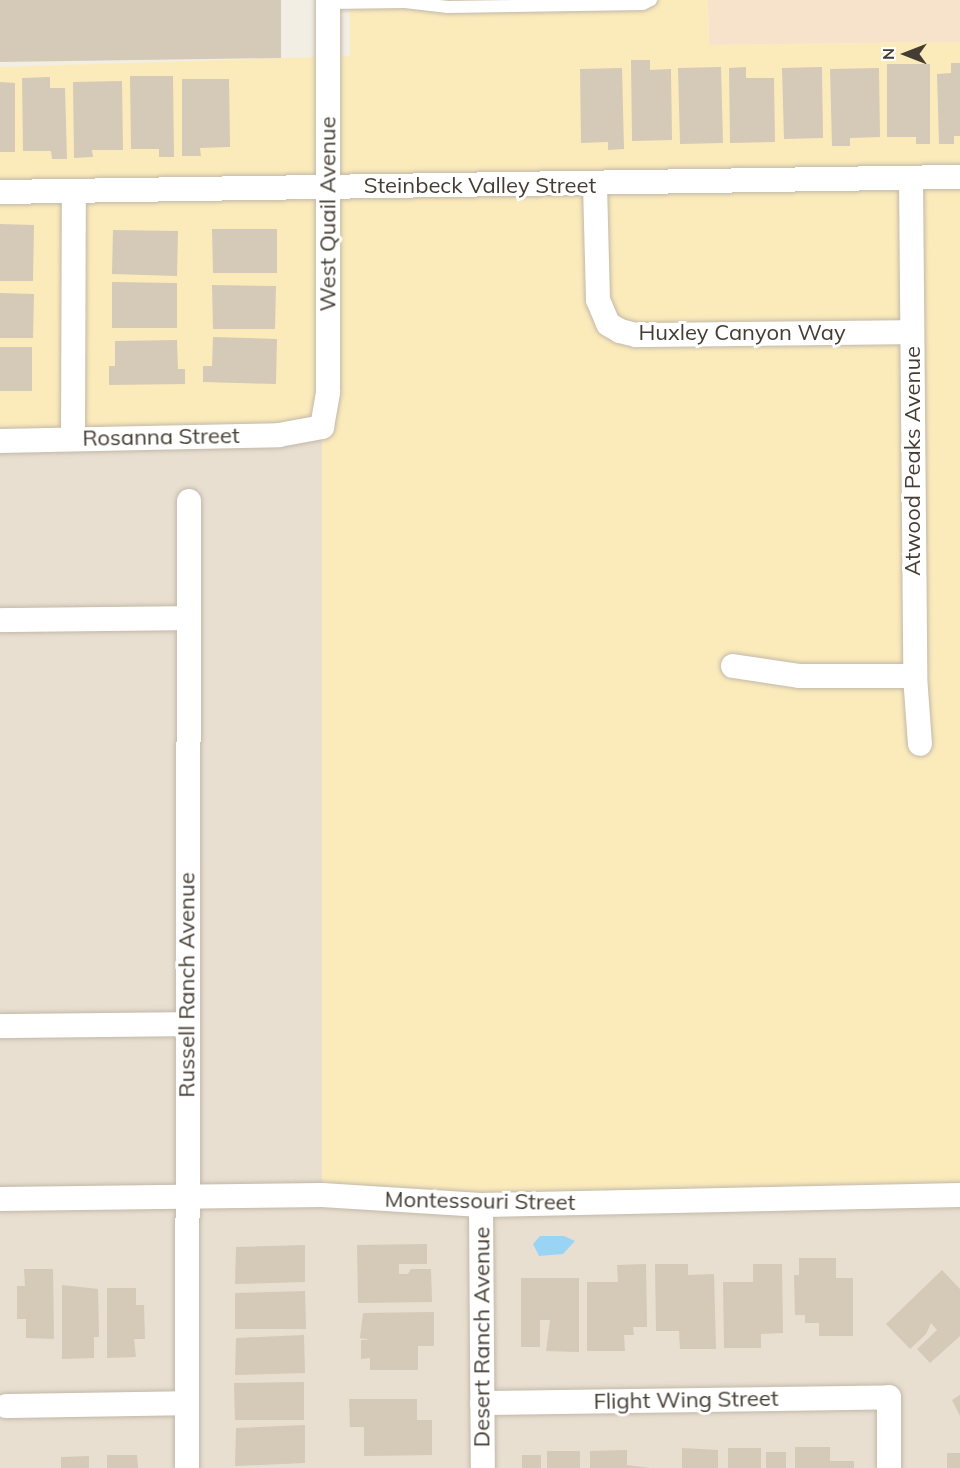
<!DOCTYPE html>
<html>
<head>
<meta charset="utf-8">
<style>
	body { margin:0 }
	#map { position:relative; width:960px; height:1468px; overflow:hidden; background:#f3eee3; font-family:Mulish,sans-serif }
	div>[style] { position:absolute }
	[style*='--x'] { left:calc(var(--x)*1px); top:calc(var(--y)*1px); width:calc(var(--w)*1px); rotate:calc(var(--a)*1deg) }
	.residential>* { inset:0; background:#e8dfd1 }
	.commercial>* { inset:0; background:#f7e3cc }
	.sand>* { inset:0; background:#fbebbb }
	.water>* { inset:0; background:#9ad4f5 }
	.building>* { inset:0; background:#d5c9b8 }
	.roads { filter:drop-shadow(0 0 2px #c2b8a8) drop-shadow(0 0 2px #c2b8a8) }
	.service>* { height:12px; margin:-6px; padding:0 6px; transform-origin:6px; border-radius:6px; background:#fff }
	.minor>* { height:24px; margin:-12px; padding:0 12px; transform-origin:12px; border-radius:12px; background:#fff }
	span { translate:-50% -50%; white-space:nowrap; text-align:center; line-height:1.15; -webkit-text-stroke:6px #fff; paint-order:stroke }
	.street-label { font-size:22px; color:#453d33 }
	.north { position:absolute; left:876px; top:24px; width:60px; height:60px; -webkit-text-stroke:4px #fff; paint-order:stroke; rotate:270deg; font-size:16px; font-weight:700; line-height:24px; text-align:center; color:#453d33 }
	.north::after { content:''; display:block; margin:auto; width:21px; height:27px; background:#453d33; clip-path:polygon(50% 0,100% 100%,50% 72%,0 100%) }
</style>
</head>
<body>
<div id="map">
	<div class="residential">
		<div style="clip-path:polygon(322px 427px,960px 1193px,960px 1468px,0 1468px,0 441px)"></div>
	</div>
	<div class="commercial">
		<div style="clip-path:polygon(708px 0,960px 0,960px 42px,709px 45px)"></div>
	</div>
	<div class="sand">
		<div style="clip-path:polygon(350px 0,708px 0,709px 45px,960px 42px,960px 1193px,322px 1195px,322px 428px,0 441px,0 67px,350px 56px)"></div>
	</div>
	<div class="water">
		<div style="clip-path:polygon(540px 1236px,564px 1236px,575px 1241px,563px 1254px,539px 1256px,533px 1244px)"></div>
	</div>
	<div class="building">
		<div style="clip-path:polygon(0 0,281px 0,281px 58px,0 62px)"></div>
		<div style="clip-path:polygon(631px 60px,650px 60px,650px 70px,671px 69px,672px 140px,632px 141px)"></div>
		<div style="clip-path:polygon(951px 63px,960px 63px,960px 136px,954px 136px,954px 144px,939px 144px,937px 74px,951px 73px)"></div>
		<div style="clip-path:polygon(887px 64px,930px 64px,930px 144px,916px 144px,916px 137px,887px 137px)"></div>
		<div style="clip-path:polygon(721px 67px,723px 143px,680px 144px,678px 68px)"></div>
		<div style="clip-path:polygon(746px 67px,746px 78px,774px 78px,775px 142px,730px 143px,729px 68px)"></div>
		<div style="clip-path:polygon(822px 67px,823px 138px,784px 139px,782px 68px)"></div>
		<div style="clip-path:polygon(622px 68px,624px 149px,608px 150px,608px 142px,581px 143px,580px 69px)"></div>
		<div style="clip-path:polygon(879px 68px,880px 137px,850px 138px,850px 146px,832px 146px,830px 69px)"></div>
		<div style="clip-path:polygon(130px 76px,173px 76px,174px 157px,159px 157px,159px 149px,131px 149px)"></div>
		<div style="clip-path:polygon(50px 77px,50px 88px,65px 88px,67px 159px,52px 159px,51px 151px,23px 151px,22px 78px)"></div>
		<div style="clip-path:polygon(182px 79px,229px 79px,230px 147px,200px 148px,201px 156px,182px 156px)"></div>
		<div style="clip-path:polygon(122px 81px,123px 150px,92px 150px,93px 157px,74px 158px,73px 82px)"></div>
		<div style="clip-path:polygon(0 82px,15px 83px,15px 152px,0 152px)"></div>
		<div style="clip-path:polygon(0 224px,34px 225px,33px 281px,0 281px)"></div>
		<div style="clip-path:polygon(212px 229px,277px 229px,277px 273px,213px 273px)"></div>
		<div style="clip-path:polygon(113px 230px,178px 231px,177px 276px,112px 274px)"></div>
		<div style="clip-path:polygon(112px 282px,177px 283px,177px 328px,112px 328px)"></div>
		<div style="clip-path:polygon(212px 285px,276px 286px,275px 329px,213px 329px)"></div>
		<div style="clip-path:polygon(0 293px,34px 294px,33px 338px,0 338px)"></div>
		<div style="clip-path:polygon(213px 337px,277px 339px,276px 384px,203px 382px,203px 366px,212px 366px)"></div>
		<div style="clip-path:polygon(177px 340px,178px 369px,185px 369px,185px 384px,109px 385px,109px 366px,115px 366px,115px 341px)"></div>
		<div style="clip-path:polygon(0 347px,32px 347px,32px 391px,0 391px)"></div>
		<div style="clip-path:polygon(427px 1244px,427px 1264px,399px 1264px,399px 1274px,408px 1274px,411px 1269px,431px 1269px,432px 1302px,358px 1303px,357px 1245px)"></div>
		<div style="clip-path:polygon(305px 1245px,305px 1282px,235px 1284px,236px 1247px)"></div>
		<div style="clip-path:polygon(799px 1258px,836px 1258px,836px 1278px,853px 1278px,853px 1336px,819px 1336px,819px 1323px,805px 1323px,805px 1315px,795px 1315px,794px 1275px,799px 1275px)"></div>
		<div style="clip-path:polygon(646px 1264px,647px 1327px,633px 1327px,634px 1335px,624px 1335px,625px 1351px,587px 1351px,587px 1282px,618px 1282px,617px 1265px)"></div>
		<div style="clip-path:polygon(655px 1264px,688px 1264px,688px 1275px,714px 1274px,716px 1349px,680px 1349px,679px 1331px,656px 1331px)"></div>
		<div style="clip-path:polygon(753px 1264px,782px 1264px,783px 1333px,761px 1334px,761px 1348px,724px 1348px,723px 1282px,753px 1282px)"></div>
		<div style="clip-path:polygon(24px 1269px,53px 1269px,54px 1339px,26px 1338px,26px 1319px,17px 1319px,17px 1286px,25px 1286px)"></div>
		<div style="clip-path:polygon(942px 1270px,960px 1289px,960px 1336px,930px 1363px,917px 1349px,937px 1330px,931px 1323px,926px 1334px,910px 1349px,886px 1324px)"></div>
		<div style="clip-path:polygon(521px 1278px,579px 1278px,579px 1352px,546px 1351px,550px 1320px,540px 1320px,540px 1347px,521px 1347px)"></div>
		<div style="clip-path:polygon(62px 1285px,98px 1289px,99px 1337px,94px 1337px,94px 1358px,62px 1359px)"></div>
		<div style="clip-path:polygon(107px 1288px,136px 1288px,136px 1305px,144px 1305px,145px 1339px,134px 1339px,136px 1357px,107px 1358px)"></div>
		<div style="clip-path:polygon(305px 1291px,306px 1329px,235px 1329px,235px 1293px)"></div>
		<div style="clip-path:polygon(434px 1312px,434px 1346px,418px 1346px,418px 1370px,370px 1370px,370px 1358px,361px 1359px,361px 1340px,370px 1340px,360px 1338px,363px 1313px)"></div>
		<div style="clip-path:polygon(304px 1335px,305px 1373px,235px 1375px,236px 1338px)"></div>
		<div style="clip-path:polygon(304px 1382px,304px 1420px,235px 1420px,234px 1383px)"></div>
		<div style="clip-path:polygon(960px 1395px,960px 1416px,952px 1400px)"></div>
		<div style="clip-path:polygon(349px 1399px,417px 1399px,417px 1420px,432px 1420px,432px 1455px,364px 1456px,364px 1427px,350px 1427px)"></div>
		<div style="clip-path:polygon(305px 1425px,305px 1463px,235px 1466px,236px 1428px)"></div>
		<div style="clip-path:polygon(795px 1447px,830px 1447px,830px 1461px,854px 1461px,854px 1468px,795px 1468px)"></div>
		<div style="clip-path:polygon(682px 1448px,718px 1450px,718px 1468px,682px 1468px)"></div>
		<div style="clip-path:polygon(728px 1448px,761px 1448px,761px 1468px,728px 1468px)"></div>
		<div style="clip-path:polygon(627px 1450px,627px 1465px,650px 1468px,590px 1468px,590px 1451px)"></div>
		<div style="clip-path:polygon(547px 1451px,580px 1451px,580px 1468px,547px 1468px)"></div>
		<div style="clip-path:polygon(766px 1452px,786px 1452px,786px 1468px,766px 1468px)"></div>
		<div style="clip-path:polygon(947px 1453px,960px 1453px,960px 1468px,947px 1468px)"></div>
		<div style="clip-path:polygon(107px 1455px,137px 1455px,138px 1468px,107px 1468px)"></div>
		<div style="clip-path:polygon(522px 1455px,541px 1455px,541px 1468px,522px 1468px)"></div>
		<div style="clip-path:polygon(89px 1456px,89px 1468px,61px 1468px,61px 1457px)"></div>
	</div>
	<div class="roads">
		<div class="service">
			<div style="--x:328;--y:3;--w:77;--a:-0.7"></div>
			<div style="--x:405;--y:2;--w:43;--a:6.6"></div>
			<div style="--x:448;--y:7;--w:195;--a:-0.9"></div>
			<div style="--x:643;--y:4;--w:9;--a:-27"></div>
		</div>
		<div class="minor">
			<div style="--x:911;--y:178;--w:498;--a:89.5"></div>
			<div style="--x:915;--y:676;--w:68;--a:85.8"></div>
			<div style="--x:595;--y:185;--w:115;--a:88.5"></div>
			<div style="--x:598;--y:300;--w:26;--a:67"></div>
			<div style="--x:608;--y:324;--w:14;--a:30"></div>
			<div style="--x:620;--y:331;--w:16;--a:14"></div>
			<div style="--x:636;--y:335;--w:276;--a:-0.6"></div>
			<div style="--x:0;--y:192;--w:960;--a:-0.9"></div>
			<div style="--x:73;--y:438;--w:247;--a:-89.8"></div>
			<div style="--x:0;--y:441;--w:279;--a:-1.2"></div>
			<div style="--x:279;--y:435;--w:44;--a:-10.5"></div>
			<div style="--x:322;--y:427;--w:36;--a:-80"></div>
			<div style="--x:328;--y:392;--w:392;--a:-90"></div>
			<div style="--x:0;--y:620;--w:189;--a:-0.6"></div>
			<div style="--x:733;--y:666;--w:68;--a:8.5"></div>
			<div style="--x:800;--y:676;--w:115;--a:0"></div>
			<div style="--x:0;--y:1026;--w:187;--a:-0.6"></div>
			<div style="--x:0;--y:1199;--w:322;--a:-0.7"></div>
			<div style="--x:322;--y:1195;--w:159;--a:3.6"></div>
			<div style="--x:481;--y:1205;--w:479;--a:-1.2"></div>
			<div style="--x:481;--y:1205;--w:263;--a:89.6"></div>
			<div style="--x:482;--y:1403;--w:407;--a:-0.8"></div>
			<div style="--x:889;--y:1397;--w:71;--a:90"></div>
			<div style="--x:6;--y:1406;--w:181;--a:-0.9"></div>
			<div style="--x:187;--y:1468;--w:967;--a:-89.88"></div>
		</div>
	</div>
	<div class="street-label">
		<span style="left:480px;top:186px">Steinbeck Valley Street</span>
		<span style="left:328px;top:214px;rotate:-90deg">West Quail Avenue</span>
		<span style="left:742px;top:333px">Huxley Canyon Way</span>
		<span style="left:161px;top:437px;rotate:-1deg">Rosanna Street</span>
		<span style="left:913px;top:461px;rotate:-90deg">Atwood Peaks Avenue</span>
		<span style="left:187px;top:985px;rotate:-90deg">Russell Ranch Avenue</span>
		<span style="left:480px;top:1201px;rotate:1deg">Montessouri Street</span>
		<span style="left:482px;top:1337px;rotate:-90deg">Desert Ranch Avenue</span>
		<span style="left:686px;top:1400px;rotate:-1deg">Flight Wing Street</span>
	</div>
	<div class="north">N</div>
</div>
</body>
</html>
